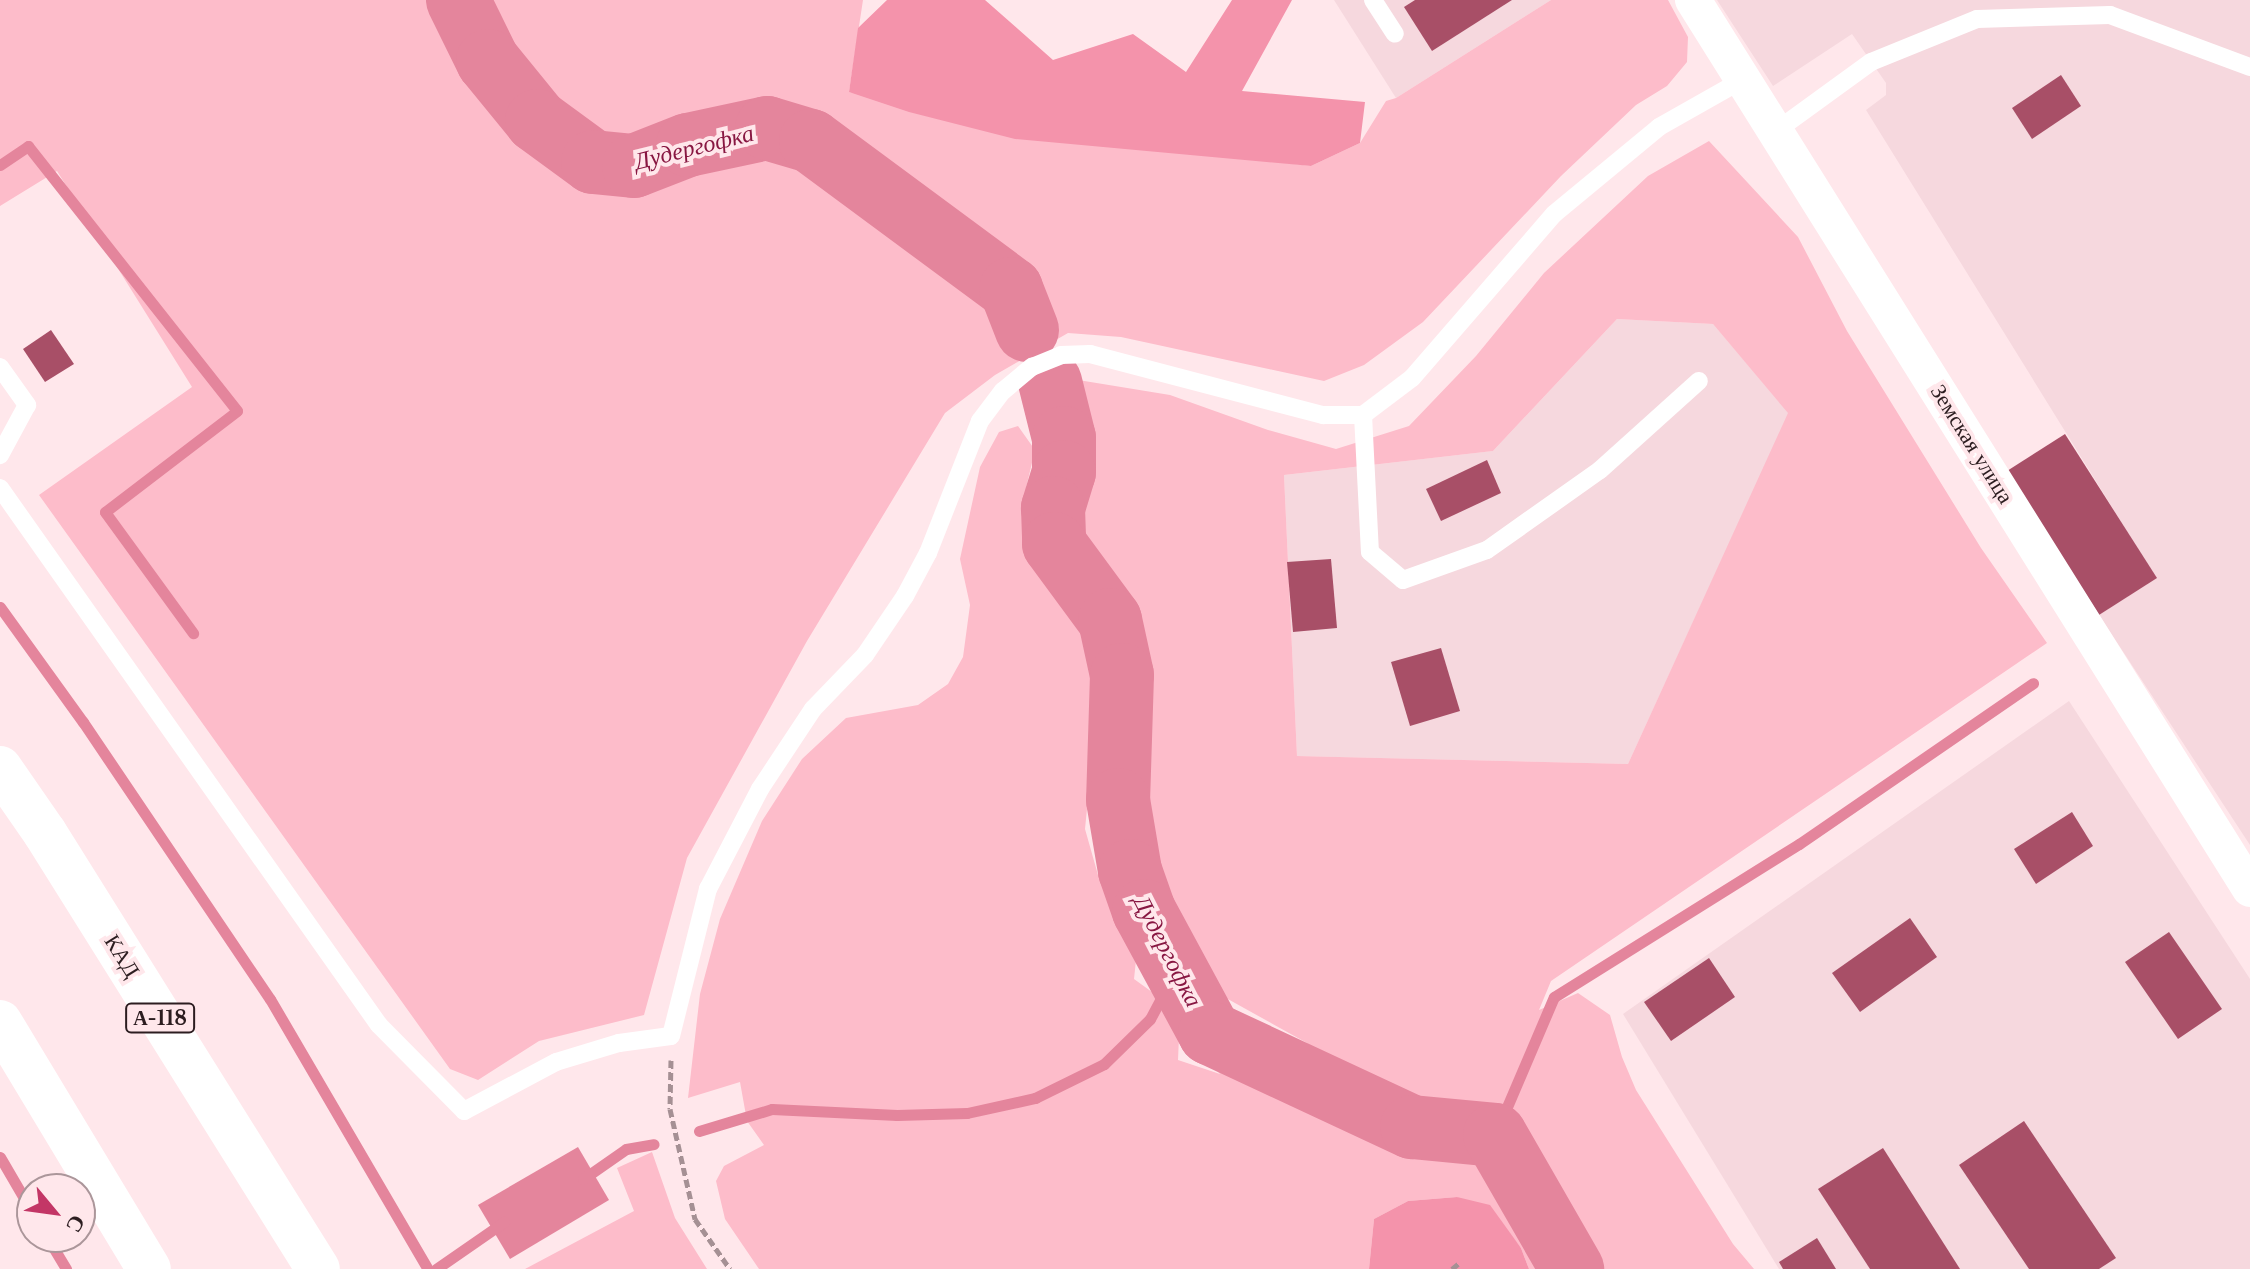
<!DOCTYPE html>
<html>
<head>
<meta charset="utf-8">
<style>
	body { margin:0 }
	#map { position:relative; width:2250px; height:1269px; overflow:hidden; background:#ffe7eb; font-family:"Libre Baskerville",serif }
	div>[style] { position:absolute }
	[style*='--x'] { left:calc(var(--x)*1px); top:calc(var(--y)*1px); width:calc(var(--w)*1px); rotate:calc(var(--a)*1deg) }
	.built>* { inset:0; background:#f6d8de }
	.green>* { inset:0; background:#fdbcca }
	.forest>* { inset:0; background:#f493ab }
	.water>* { inset:0; background:#e4859c }
	.stream>* { height:11px; margin:-5.5px; padding:0 5.5px; transform-origin:5.5px; border-radius:5.5px; background:#e4859c }
	.river>* { height:64px; margin:-32px; padding:0 32px; transform-origin:32px; border-radius:32px; background:#e4859c }
	.building>* { inset:0; background:#a84f67 }
	.path>* { height:5px; margin-top:-2.5px; transform-origin:0; background:repeating-linear-gradient(90deg,#a59094 0 8px,transparent 0 12px) }
	.lane>* { height:18px; margin:-9px; padding:0 9px; transform-origin:9px; border-radius:9px; background:#fff }
	.street>* { height:36px; margin:-18px; padding:0 18px; transform-origin:18px; border-radius:18px; background:#fff }
	.highway>* { height:44px; margin:-22px; padding:0 22px; transform-origin:22px; border-radius:22px; background:#fff }
	span { translate:-50% -50%; white-space:nowrap; text-align:center; line-height:1.15; -webkit-text-stroke:8px #ffe7eb; paint-order:stroke }
	.shield-label span { padding:2px 6px; background:#ffe7eb; border:2px solid; border-radius:6px; -webkit-text-stroke-width:0 }
	.shield-label { font-size:20px; color:#2c1d20; font-weight:700 }
	.street-label { font-size:22px; color:#2c1d20 }
	.water-label { font-size:24px; color:#881742; font-style:italic }
	.north { position:absolute; left:16px; top:1173px; width:80px; height:80px; box-sizing:border-box; background:#ffe7eb; border:2px solid #ab969a; border-radius:50%; rotate:119deg; font-size:22px; font-weight:700; line-height:32px; text-align:center; color:#2c1d20 }
	.north::after { content:''; display:block; margin:auto; width:28px; height:36px; background:#c33666; clip-path:polygon(50% 0,100% 100%,50% 72%,0 100%) }
</style>
</head>
<body>
<div id="map">
	<div class="built">
		<div style="clip-path:polygon(1334px 0,1551px 0,1396px 98px)"></div>
		<div style="clip-path:polygon(1717px 0,2250px 0,2250px 845px,2099px 615px,2156px 578px,1866px 110px,1886px 95px,1886px 83px,1852px 34px,1773px 86px)"></div>
		<div style="clip-path:polygon(1617px 319px,1713px 324px,1789px 413px,1628px 764px,1297px 756px,1284px 475px,1493px 451px)"></div>
		<div style="clip-path:polygon(2069px 701px,2250px 979px,2250px 1269px,1779px 1269px,1623px 1014px)"></div>
	</div>
	<div class="green">
		<div style="clip-path:polygon(0 0,863px 0,849px 92px,1193px 152px,1311px 166px,1360px 143px,1386px 101px,1396px 98px,1551px 0,1668px 0,1688px 37px,1687px 62px,1667px 86px,1636px 105px,1561px 176px,1423px 322px,1364px 365px,1324px 381px,1121px 337px,1068px 333px,995px 375px,945px 413px,807px 641px,687px 858px,644px 1015px,539px 1041px,478px 1080px,450px 1069px,39px 495px,192px 387px,57px 171px,0 206px)"></div>
		<div style="clip-path:polygon(evenodd,1709px 141px,1798px 237px,1847px 331px,1981px 548px,2047px 643px,1551px 981px,1539px 1010px,1578px 993px,1610px 1015px,1622px 1057px,1636px 1090px,1733px 1244px,1754px 1269px,1529px 1269px,1521px 1248px,1508px 1232px,1457px 1197px,1408px 1201px,1374px 1219px,1369px 1269px,759px 1269px,725px 1219px,716px 1181px,724px 1166px,764px 1145px,747px 1121px,740px 1082px,688px 1098px,700px 994px,720px 919px,762px 821px,802px 759px,846px 718px,918px 705px,948px 684px,963px 657px,970px 605px,960px 559px,980px 467px,999px 432px,1018px 426px,1035px 450px,1026px 488px,1039px 567px,1082px 629px,1093px 669px,1097px 709px,1085px 829px,1098px 875px,1137px 951px,1134px 979px,1163px 1000px,1179px 1037px,1178px 1060px,1220px 1074px,1186px 1037px,1174px 1005px,1197px 994px,1274px 1050px,1318px 1059px,1307px 1043px,1208px 988px,1159px 894px,1140px 808px,1138px 680px,1125px 597px,1067px 530px,1078px 442px,1066px 378px,1170px 395px,1268px 430px,1336px 449px,1409px 426px,1476px 356px,1544px 273px,1648px 176px,1709px 141px,1617px 319px,1713px 324px,1788px 413px,1628px 764px,1297px 756px,1284px 475px,1493px 451px,1617px 319px)"></div>
		<div style="clip-path:polygon(652px 1152px,675px 1218px,707px 1269px,525px 1269px,634px 1211px,617px 1168px)"></div>
	</div>
	<div class="forest">
		<div style="clip-path:polygon(887px 0,985px 0,1053px 60px,1133px 34px,1186px 72px,1232px 0,1292px 0,1242px 91px,1365px 102px,1360px 143px,1311px 166px,1015px 139px,909px 112px,849px 92px,858px 28px)"></div>
		<div style="clip-path:polygon(1457px 1197px,1490px 1205px,1521px 1248px,1529px 1269px,1369px 1269px,1374px 1219px,1408px 1201px)"></div>
	</div>
	<div class="water">
		<div style="clip-path:polygon(578px 1147px,609px 1200px,510px 1259px,478px 1205px)"></div>
	</div>
	<div class="stream">
		<div style="--x:0;--y:165;--w:34;--a:-34"></div>
		<div style="--x:28;--y:146;--w:337;--a:51.7"></div>
		<div style="--x:237;--y:411;--w:166;--a:142.6"></div>
		<div style="--x:105;--y:512;--w:150;--a:54"></div>
		<div style="--x:0;--y:607;--w:142;--a:54.2"></div>
		<div style="--x:83;--y:722;--w:334;--a:56"></div>
		<div style="--x:270;--y:999;--w:313;--a:59.7"></div>
		<div style="--x:699;--y:1131;--w:76;--a:-16.8"></div>
		<div style="--x:772;--y:1109;--w:125;--a:2.7"></div>
		<div style="--x:897;--y:1115;--w:70;--a:-1.6"></div>
		<div style="--x:967;--y:1113;--w:70;--a:-12.4"></div>
		<div style="--x:1035;--y:1098;--w:77;--a:-26.2"></div>
		<div style="--x:1104;--y:1064;--w:64;--a:-44.4"></div>
		<div style="--x:1150;--y:1019;--w:53;--a:-62"></div>
		<div style="--x:1495;--y:1135;--w:150;--a:-66.9"></div>
		<div style="--x:1554;--y:997;--w:289;--a:-32"></div>
		<div style="--x:1799;--y:844;--w:284;--a:-34.5"></div>
		<div style="--x:0;--y:1157;--w:64;--a:59.8"></div>
		<div style="--x:583;--y:1179;--w:52;--a:-34.9"></div>
		<div style="--x:626;--y:1149;--w:28;--a:-10"></div>
		<div style="--x:47;--y:1237;--w:37;--a:59"></div>
		<div style="--x:436;--y:1269;--w:83;--a:-34.7"></div>
	</div>
	<div class="river">
		<div style="--x:458;--y:0;--w:68;--a:63.8"></div>
		<div style="--x:488;--y:61;--w:77;--a:50.8"></div>
		<div style="--x:537;--y:121;--w:69;--a:36.2"></div>
		<div style="--x:593;--y:162;--w:41;--a:5.6"></div>
		<div style="--x:634;--y:166;--w:58;--a:-21.3"></div>
		<div style="--x:688;--y:145;--w:81;--a:-12.1"></div>
		<div style="--x:767;--y:128;--w:46;--a:16.5"></div>
		<div style="--x:811;--y:141;--w:249;--a:36.5"></div>
		<div style="--x:1011;--y:289;--w:44;--a:68.7"></div>
		<div style="--x:1050;--y:382;--w:58;--a:76"></div>
		<div style="--x:1064;--y:438;--w:34;--a:90"></div>
		<div style="--x:1064;--y:472;--w:38;--a:107"></div>
		<div style="--x:1053;--y:508;--w:36;--a:88"></div>
		<div style="--x:1054;--y:544;--w:94;--a:53.6"></div>
		<div style="--x:1110;--y:620;--w:56;--a:77.7"></div>
		<div style="--x:1122;--y:675;--w:125;--a:91.8"></div>
		<div style="--x:1118;--y:800;--w:72;--a:80.4"></div>
		<div style="--x:1130;--y:871;--w:42;--a:70.7"></div>
		<div style="--x:1144;--y:911;--w:139;--a:61.6"></div>
		<div style="--x:1210;--y:1033;--w:223;--a:25"></div>
		<div style="--x:1412;--y:1127;--w:83;--a:5.5"></div>
		<div style="--x:1495;--y:1135;--w:155;--a:60.1"></div>
	</div>
	<div class="building">
		<div style="clip-path:polygon(1415px 0,1512px 0,1432px 51px,1404px 7px)"></div>
		<div style="clip-path:polygon(2061px 75px,2081px 106px,2032px 139px,2012px 108px)"></div>
		<div style="clip-path:polygon(51px 330px,74px 364px,45px 382px,23px 349px)"></div>
		<div style="clip-path:polygon(2065px 434px,2157px 578px,2099px 615px,2007px 471px)"></div>
		<div style="clip-path:polygon(1487px 460px,1501px 493px,1441px 521px,1426px 489px)"></div>
		<div style="clip-path:polygon(1331px 559px,1337px 628px,1293px 632px,1287px 562px)"></div>
		<div style="clip-path:polygon(1441px 648px,1460px 711px,1410px 726px,1391px 662px)"></div>
		<div style="clip-path:polygon(2072px 812px,2093px 846px,2036px 884px,2014px 849px)"></div>
		<div style="clip-path:polygon(1910px 918px,1937px 957px,1860px 1012px,1832px 973px)"></div>
		<div style="clip-path:polygon(2169px 932px,2222px 1009px,2178px 1039px,2125px 962px)"></div>
		<div style="clip-path:polygon(1709px 958px,1735px 997px,1671px 1041px,1644px 1002px)"></div>
		<div style="clip-path:polygon(2024px 1121px,2116px 1258px,2099px 1269px,2029px 1269px,1959px 1165px)"></div>
		<div style="clip-path:polygon(1883px 1148px,1960px 1269px,1870px 1269px,1818px 1189px)"></div>
		<div style="clip-path:polygon(1817px 1238px,1836px 1269px,1783px 1269px,1779px 1262px)"></div>
	</div>
	<div class="path">
		<div style="--x:671;--y:1060;--w:49;--a:91.2"></div>
		<div style="--x:670;--y:1109;--w:113;--a:77.2"></div>
		<div style="--x:695;--y:1219;--w:61;--a:55"></div>
		<div style="--x:1452;--y:1269;--w:8;--a:-40"></div>
	</div>
	<div class="lane">
		<div style="--x:1373;--y:0;--w:40;--a:57.1"></div>
		<div style="--x:1776;--y:131;--w:117;--a:-36"></div>
		<div style="--x:1871;--y:62;--w:114;--a:-22.1"></div>
		<div style="--x:1977;--y:19;--w:133;--a:-1.7"></div>
		<div style="--x:2110;--y:15;--w:149;--a:20.4"></div>
		<div style="--x:0;--y:367;--w:47;--a:54.6"></div>
		<div style="--x:27;--y:405;--w:57;--a:118.4"></div>
		<div style="--x:1363;--y:415;--w:137;--a:87.1"></div>
		<div style="--x:1370;--y:552;--w:43;--a:40.3"></div>
		<div style="--x:1403;--y:580;--w:89;--a:-19.7"></div>
		<div style="--x:1487;--y:550;--w:138;--a:-35.3"></div>
		<div style="--x:1600;--y:470;--w:133;--a:-42"></div>
		<div style="--x:0;--y:488;--w:657;--a:54.79"></div>
		<div style="--x:379;--y:1025;--w:121;--a:45.3"></div>
		<div style="--x:464;--y:1111;--w:104;--a:-28"></div>
		<div style="--x:556;--y:1062;--w:66;--a:-16.8"></div>
		<div style="--x:619;--y:1043;--w:52;--a:-7.7"></div>
		<div style="--x:671;--y:1036;--w:152;--a:-75.9"></div>
		<div style="--x:708;--y:889;--w:113;--a:-62.5"></div>
		<div style="--x:760;--y:789;--w:96;--a:-56.5"></div>
		<div style="--x:813;--y:709;--w:75;--a:-46.1"></div>
		<div style="--x:865;--y:655;--w:71;--a:-55.9"></div>
		<div style="--x:905;--y:596;--w:49;--a:-61.9"></div>
		<div style="--x:928;--y:553;--w:142;--a:-68.5"></div>
		<div style="--x:980;--y:421;--w:38;--a:-53"></div>
		<div style="--x:1003;--y:391;--w:38;--a:-40"></div>
		<div style="--x:1032;--y:367;--w:31;--a:-22"></div>
		<div style="--x:1061;--y:355;--w:29;--a:-2"></div>
		<div style="--x:1090;--y:354;--w:241;--a:14.7"></div>
		<div style="--x:1323;--y:415;--w:40;--a:0"></div>
		<div style="--x:1363;--y:415;--w:61;--a:-37.1"></div>
		<div style="--x:1412;--y:378;--w:217;--a:-49.1"></div>
		<div style="--x:1554;--y:214;--w:136;--a:-39.6"></div>
		<div style="--x:1659;--y:127;--w:95;--a:-29.5"></div>
	</div>
	<div class="street">
		<div style="--x:1693;--y:0;--w:1049;--a:57.93"></div>
	</div>
	<div class="highway">
		<div style="--x:0;--y:768;--w:79;--a:55.3"></div>
		<div style="--x:45;--y:833;--w:514;--a:57.95"></div>
		<div style="--x:0;--y:1022;--w:288;--a:58.9"></div>
	</div>
	<div class="shield-label">
		<span style="left:160px;top:1018px">А-118</span>
	</div>
	<div class="street-label">
		<span style="left:1972px;top:444px;rotate:58deg">Земская улица</span>
		<span style="left:122px;top:956px;rotate:58deg">КАД</span>
	</div>
	<div class="water-label">
		<span style="left:694px;top:147px;rotate:-14deg">Дудергофка</span>
		<span style="left:1168px;top:951px;rotate:63deg">Дудергофка</span>
	</div>
	<div class="north">С</div>
</div>
</body>
</html>
